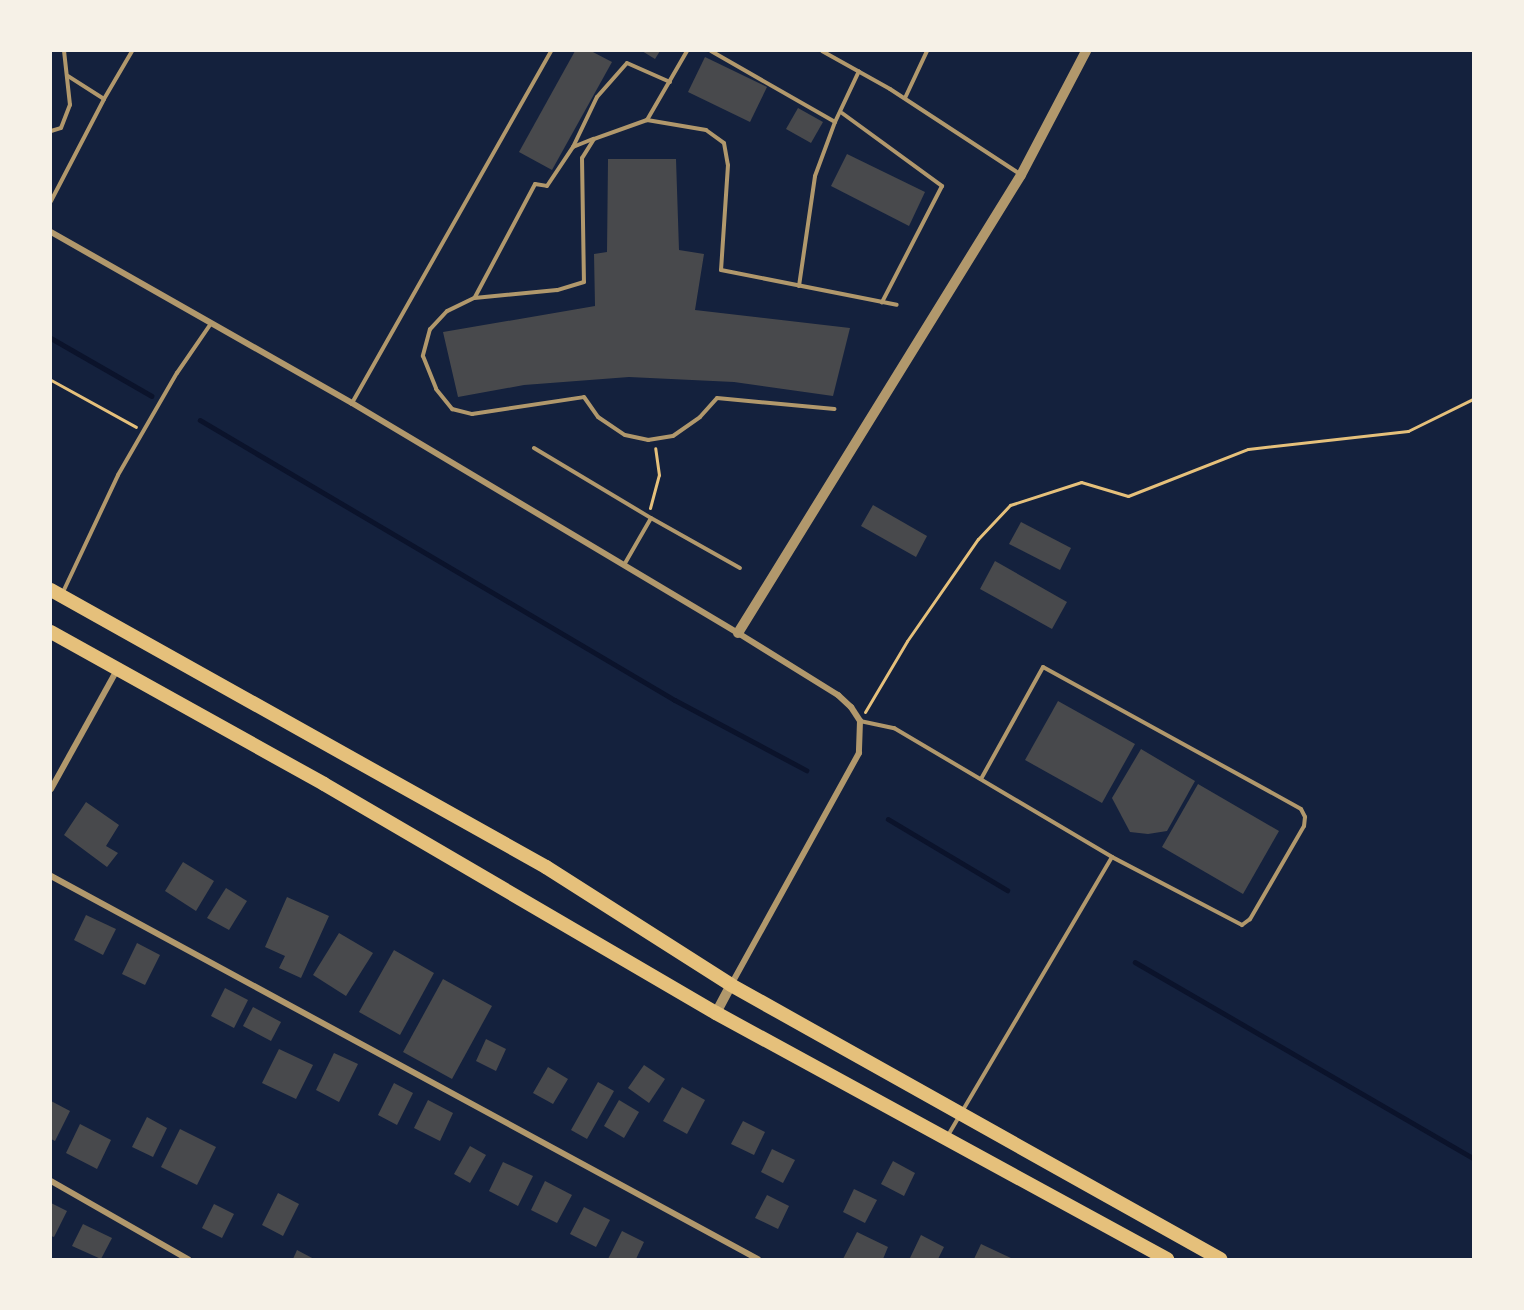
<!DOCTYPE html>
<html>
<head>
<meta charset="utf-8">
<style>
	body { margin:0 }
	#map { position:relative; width:1524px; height:1310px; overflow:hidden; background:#14213d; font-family:Barlow,sans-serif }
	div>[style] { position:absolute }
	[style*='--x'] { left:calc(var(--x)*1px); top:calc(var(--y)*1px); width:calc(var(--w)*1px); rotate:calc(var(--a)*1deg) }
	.stream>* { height:4.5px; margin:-2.25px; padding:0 2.25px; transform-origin:2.25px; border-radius:2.25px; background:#0b132b }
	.building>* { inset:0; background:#48494c }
	.path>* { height:3px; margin:-1.5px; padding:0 1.5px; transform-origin:1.5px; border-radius:1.5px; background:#e5c07b }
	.service>* { height:4px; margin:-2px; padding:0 2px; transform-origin:2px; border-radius:2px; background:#b1986c }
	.minor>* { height:6px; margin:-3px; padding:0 3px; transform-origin:3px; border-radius:3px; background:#b1986c }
	.tertiary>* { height:10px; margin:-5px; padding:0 5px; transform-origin:5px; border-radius:5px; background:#b1986c }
	.primary>* { height:14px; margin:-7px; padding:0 7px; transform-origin:7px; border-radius:7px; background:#e5c07b }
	span { translate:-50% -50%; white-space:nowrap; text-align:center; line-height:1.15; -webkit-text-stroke:4.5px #f6f1e7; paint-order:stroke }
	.frame { position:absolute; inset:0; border:52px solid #f6f1e7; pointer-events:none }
</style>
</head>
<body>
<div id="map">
	<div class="stream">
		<div style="--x:51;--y:338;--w:116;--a:29.9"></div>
		<div style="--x:200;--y:420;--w:551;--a:30.52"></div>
		<div style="--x:675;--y:700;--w:149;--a:28.1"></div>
		<div style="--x:888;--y:819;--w:139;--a:30.8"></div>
		<div style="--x:1135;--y:962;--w:391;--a:30.1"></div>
	</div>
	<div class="building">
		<div style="clip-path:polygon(575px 51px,591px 51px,612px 62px,552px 170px,519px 152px)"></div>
		<div style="clip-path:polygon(642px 51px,660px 51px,655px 59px)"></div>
		<div style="clip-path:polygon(705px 57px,767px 87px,750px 122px,688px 92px)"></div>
		<div style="clip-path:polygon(798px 108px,823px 122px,811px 143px,786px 129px)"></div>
		<div style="clip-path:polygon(847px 154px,925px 192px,909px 226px,831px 186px)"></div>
		<div style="clip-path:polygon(608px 159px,676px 159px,679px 250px,704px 254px,695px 310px,850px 328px,833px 396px,734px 382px,629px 377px,524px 385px,458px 397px,443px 332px,595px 306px,594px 254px,607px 252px)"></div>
		<div style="clip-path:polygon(873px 505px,927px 536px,916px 557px,861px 526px)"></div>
		<div style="clip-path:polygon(1021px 522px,1071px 548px,1060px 570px,1009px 544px)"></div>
		<div style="clip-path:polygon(995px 561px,1067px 602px,1052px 629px,980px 589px)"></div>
		<div style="clip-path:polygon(1058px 701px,1135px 744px,1102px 803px,1025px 760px)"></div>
		<div style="clip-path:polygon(1141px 749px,1195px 781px,1167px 831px,1148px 834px,1130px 832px,1112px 798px)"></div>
		<div style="clip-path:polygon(1198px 784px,1279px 831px,1243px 894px,1162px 847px)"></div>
		<div style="clip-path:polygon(86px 802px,119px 825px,106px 846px,118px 853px,107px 867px,64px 835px)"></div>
		<div style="clip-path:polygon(183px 862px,214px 881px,196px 911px,165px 891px)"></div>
		<div style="clip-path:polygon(226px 888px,247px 901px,229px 930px,207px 918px)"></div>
		<div style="clip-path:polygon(287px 897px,329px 916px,301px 978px,279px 968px,285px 956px,265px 947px)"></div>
		<div style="clip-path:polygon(86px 915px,116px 929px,103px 955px,74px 940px)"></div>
		<div style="clip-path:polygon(339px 933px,373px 953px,346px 996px,313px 975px)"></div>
		<div style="clip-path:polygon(137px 943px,160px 955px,145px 985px,122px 974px)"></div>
		<div style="clip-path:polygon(394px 950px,434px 973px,400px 1035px,359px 1012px)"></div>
		<div style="clip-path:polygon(443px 979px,492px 1006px,452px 1079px,403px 1052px)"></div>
		<div style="clip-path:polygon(225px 988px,248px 1000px,234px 1028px,211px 1016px)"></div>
		<div style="clip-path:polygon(253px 1007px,281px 1022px,271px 1041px,243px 1026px)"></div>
		<div style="clip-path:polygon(486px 1039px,506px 1049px,496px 1071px,476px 1061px)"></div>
		<div style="clip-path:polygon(279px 1049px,313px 1065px,296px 1099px,262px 1083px)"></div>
		<div style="clip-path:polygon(334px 1053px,358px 1064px,339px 1102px,316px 1090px)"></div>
		<div style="clip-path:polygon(644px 1065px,665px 1079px,649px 1103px,628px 1088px)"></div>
		<div style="clip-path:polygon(548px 1067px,568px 1079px,553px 1104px,533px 1093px)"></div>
		<div style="clip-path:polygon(598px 1082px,614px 1091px,587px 1139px,571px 1130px)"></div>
		<div style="clip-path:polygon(394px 1083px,413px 1093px,397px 1125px,378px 1115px)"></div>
		<div style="clip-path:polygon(682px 1087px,705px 1100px,687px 1134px,663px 1121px)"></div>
		<div style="clip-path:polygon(428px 1100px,453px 1113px,440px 1141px,414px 1128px)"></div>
		<div style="clip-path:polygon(619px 1100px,639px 1112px,624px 1138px,604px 1126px)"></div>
		<div style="clip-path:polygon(51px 1101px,70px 1111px,55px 1141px,51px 1139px)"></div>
		<div style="clip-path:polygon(147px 1117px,167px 1128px,153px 1157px,132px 1147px)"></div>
		<div style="clip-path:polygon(743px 1121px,765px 1132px,754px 1155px,731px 1144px)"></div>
		<div style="clip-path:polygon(80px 1124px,111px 1140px,97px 1169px,66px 1153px)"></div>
		<div style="clip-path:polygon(180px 1129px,216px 1147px,197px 1185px,161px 1167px)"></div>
		<div style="clip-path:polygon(470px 1146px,486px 1155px,470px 1183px,454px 1174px)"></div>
		<div style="clip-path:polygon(772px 1149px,795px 1160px,783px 1183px,761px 1172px)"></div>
		<div style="clip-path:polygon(893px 1161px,915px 1173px,904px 1196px,881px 1184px)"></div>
		<div style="clip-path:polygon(503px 1162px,533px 1176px,518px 1206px,489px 1191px)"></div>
		<div style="clip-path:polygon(545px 1181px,572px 1195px,557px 1223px,531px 1210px)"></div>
		<div style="clip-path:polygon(854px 1189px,877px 1200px,865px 1223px,843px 1212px)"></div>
		<div style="clip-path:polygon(278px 1193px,299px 1204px,283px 1236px,262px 1225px)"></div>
		<div style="clip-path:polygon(767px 1195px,789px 1206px,778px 1229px,755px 1218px)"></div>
		<div style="clip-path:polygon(51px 1203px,67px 1211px,54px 1237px,51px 1236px)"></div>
		<div style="clip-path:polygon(214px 1204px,234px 1214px,222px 1238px,202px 1228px)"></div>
		<div style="clip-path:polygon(584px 1207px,610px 1220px,596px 1247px,570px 1234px)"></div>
		<div style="clip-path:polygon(83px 1224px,112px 1238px,101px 1259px,72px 1246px)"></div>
		<div style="clip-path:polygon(622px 1231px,644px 1242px,636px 1259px,608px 1259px)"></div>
		<div style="clip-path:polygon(857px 1232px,888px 1247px,883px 1259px,843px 1259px)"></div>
		<div style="clip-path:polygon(921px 1235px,944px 1247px,938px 1259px,910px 1258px)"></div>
		<div style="clip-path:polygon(981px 1244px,1013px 1259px,974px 1259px)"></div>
		<div style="clip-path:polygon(297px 1250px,314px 1259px,293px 1259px)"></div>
	</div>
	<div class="path">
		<div style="--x:51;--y:380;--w:97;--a:28.9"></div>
		<div style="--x:650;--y:508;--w:34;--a:-75"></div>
		<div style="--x:659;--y:475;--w:27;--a:-98"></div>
		<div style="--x:865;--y:712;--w:82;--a:-59.4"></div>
		<div style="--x:907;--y:641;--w:124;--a:-55.2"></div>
		<div style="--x:978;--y:539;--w:47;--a:-46.7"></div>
		<div style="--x:1010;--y:505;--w:75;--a:-17.9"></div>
		<div style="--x:1081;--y:482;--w:49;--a:16.6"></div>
		<div style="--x:1128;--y:496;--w:129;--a:-21.4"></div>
		<div style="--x:1248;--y:449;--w:161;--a:-6.4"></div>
		<div style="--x:1408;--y:431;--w:72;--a:-26.2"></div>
	</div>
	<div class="service">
		<div style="--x:687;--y:51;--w:80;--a:120.1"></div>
		<div style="--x:647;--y:120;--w:56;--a:160.3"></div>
		<div style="--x:594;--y:139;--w:22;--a:122"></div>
		<div style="--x:582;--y:158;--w:124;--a:89.1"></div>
		<div style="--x:584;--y:282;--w:28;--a:163"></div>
		<div style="--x:557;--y:290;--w:83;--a:174.5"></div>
		<div style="--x:474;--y:298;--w:30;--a:154"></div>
		<div style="--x:447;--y:311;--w:25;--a:133"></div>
		<div style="--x:430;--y:329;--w:28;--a:105"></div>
		<div style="--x:423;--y:356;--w:35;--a:68"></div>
		<div style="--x:436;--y:389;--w:26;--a:51"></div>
		<div style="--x:452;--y:409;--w:21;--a:14"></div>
		<div style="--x:472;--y:414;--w:113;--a:-8.6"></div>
		<div style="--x:584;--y:397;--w:24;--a:55"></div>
		<div style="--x:598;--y:417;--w:32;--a:34"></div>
		<div style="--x:625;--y:435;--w:24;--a:12"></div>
		<div style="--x:648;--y:440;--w:25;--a:-9"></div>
		<div style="--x:673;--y:436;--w:33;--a:-35"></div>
		<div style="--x:700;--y:417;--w:25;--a:-48"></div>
		<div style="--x:717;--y:398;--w:118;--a:5.4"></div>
		<div style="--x:711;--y:51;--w:143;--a:29.8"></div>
		<div style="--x:835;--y:122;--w:56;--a:-64.8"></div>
		<div style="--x:822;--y:51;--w:78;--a:29.2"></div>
		<div style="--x:890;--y:89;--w:155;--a:33.2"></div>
		<div style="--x:905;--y:98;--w:52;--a:-64.9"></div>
		<div style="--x:104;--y:99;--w:56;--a:-59.7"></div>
		<div style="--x:842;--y:113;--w:124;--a:36.1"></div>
		<div style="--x:942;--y:186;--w:131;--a:117.3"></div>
		<div style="--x:647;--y:120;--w:60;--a:9.6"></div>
		<div style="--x:706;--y:130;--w:22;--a:36"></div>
		<div style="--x:724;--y:143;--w:22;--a:80"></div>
		<div style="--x:728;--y:165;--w:105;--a:93.8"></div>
		<div style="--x:721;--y:270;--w:179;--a:11.2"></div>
		<div style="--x:51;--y:131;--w:10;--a:-17"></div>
		<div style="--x:61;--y:128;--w:25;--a:-69"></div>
		<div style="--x:70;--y:105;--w:54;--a:-96.3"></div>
		<div style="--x:573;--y:147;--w:55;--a:-64.4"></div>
		<div style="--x:597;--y:97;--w:45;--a:-48.6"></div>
		<div style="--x:627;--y:63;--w:47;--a:23.8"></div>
		<div style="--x:51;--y:201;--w:115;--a:-62.5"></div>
		<div style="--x:104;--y:99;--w:43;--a:-147.4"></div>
		<div style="--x:799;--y:286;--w:111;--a:-81.7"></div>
		<div style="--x:815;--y:176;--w:58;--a:-69.7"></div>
		<div style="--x:475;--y:297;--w:128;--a:-62"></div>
		<div style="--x:535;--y:184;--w:12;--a:9"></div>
		<div style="--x:547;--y:186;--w:47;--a:-56.3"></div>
		<div style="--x:573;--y:147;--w:22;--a:-22"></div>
		<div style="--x:352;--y:403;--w:404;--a:-60.5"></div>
		<div style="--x:534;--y:448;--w:136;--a:30.9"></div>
		<div style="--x:624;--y:565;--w:54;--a:-60.1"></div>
		<div style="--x:651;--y:518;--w:102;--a:29.3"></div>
		<div style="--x:63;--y:592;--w:129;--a:-64.8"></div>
		<div style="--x:118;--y:475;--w:118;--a:-60"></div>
		<div style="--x:177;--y:373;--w:58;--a:-55.5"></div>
		<div style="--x:860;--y:721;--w:35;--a:12"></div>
		<div style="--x:894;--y:728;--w:253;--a:30.6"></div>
		<div style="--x:1112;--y:857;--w:323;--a:120.5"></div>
		<div style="--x:981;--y:779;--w:128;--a:-61"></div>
		<div style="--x:1043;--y:667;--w:294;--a:28.8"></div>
		<div style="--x:1301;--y:809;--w:9;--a:63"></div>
		<div style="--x:1305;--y:817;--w:9;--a:96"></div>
		<div style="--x:1304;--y:826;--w:108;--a:120.1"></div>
		<div style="--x:1250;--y:919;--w:10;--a:143"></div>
		<div style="--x:1242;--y:925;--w:147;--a:-152.4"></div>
	</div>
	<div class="minor">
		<div style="--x:51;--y:232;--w:346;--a:29.6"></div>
		<div style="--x:352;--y:403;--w:449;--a:30.8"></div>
		<div style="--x:738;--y:633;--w:118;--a:31.8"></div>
		<div style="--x:838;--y:695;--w:18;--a:43"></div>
		<div style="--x:851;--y:707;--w:17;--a:57"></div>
		<div style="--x:860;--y:721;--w:32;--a:92"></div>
		<div style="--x:859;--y:753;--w:265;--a:118.9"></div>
		<div style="--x:51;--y:789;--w:136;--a:-61"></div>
		<div style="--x:51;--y:876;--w:804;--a:28.45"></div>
		<div style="--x:51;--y:1181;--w:158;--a:29.7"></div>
	</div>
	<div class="tertiary">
		<div style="--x:738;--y:633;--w:538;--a:-58.29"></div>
		<div style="--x:1021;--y:175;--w:140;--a:-62.3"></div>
		<div style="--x:716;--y:1013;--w:32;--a:-62"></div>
	</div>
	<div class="primary">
		<div style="--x:51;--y:590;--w:567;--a:29.23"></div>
		<div style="--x:546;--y:867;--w:219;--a:32.5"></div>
		<div style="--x:731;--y:985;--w:561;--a:29.26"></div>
		<div style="--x:51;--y:632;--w:312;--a:29.1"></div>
		<div style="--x:324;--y:784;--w:454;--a:30.3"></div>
		<div style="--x:716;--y:1013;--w:514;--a:28.61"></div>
	</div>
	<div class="frame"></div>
</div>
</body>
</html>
